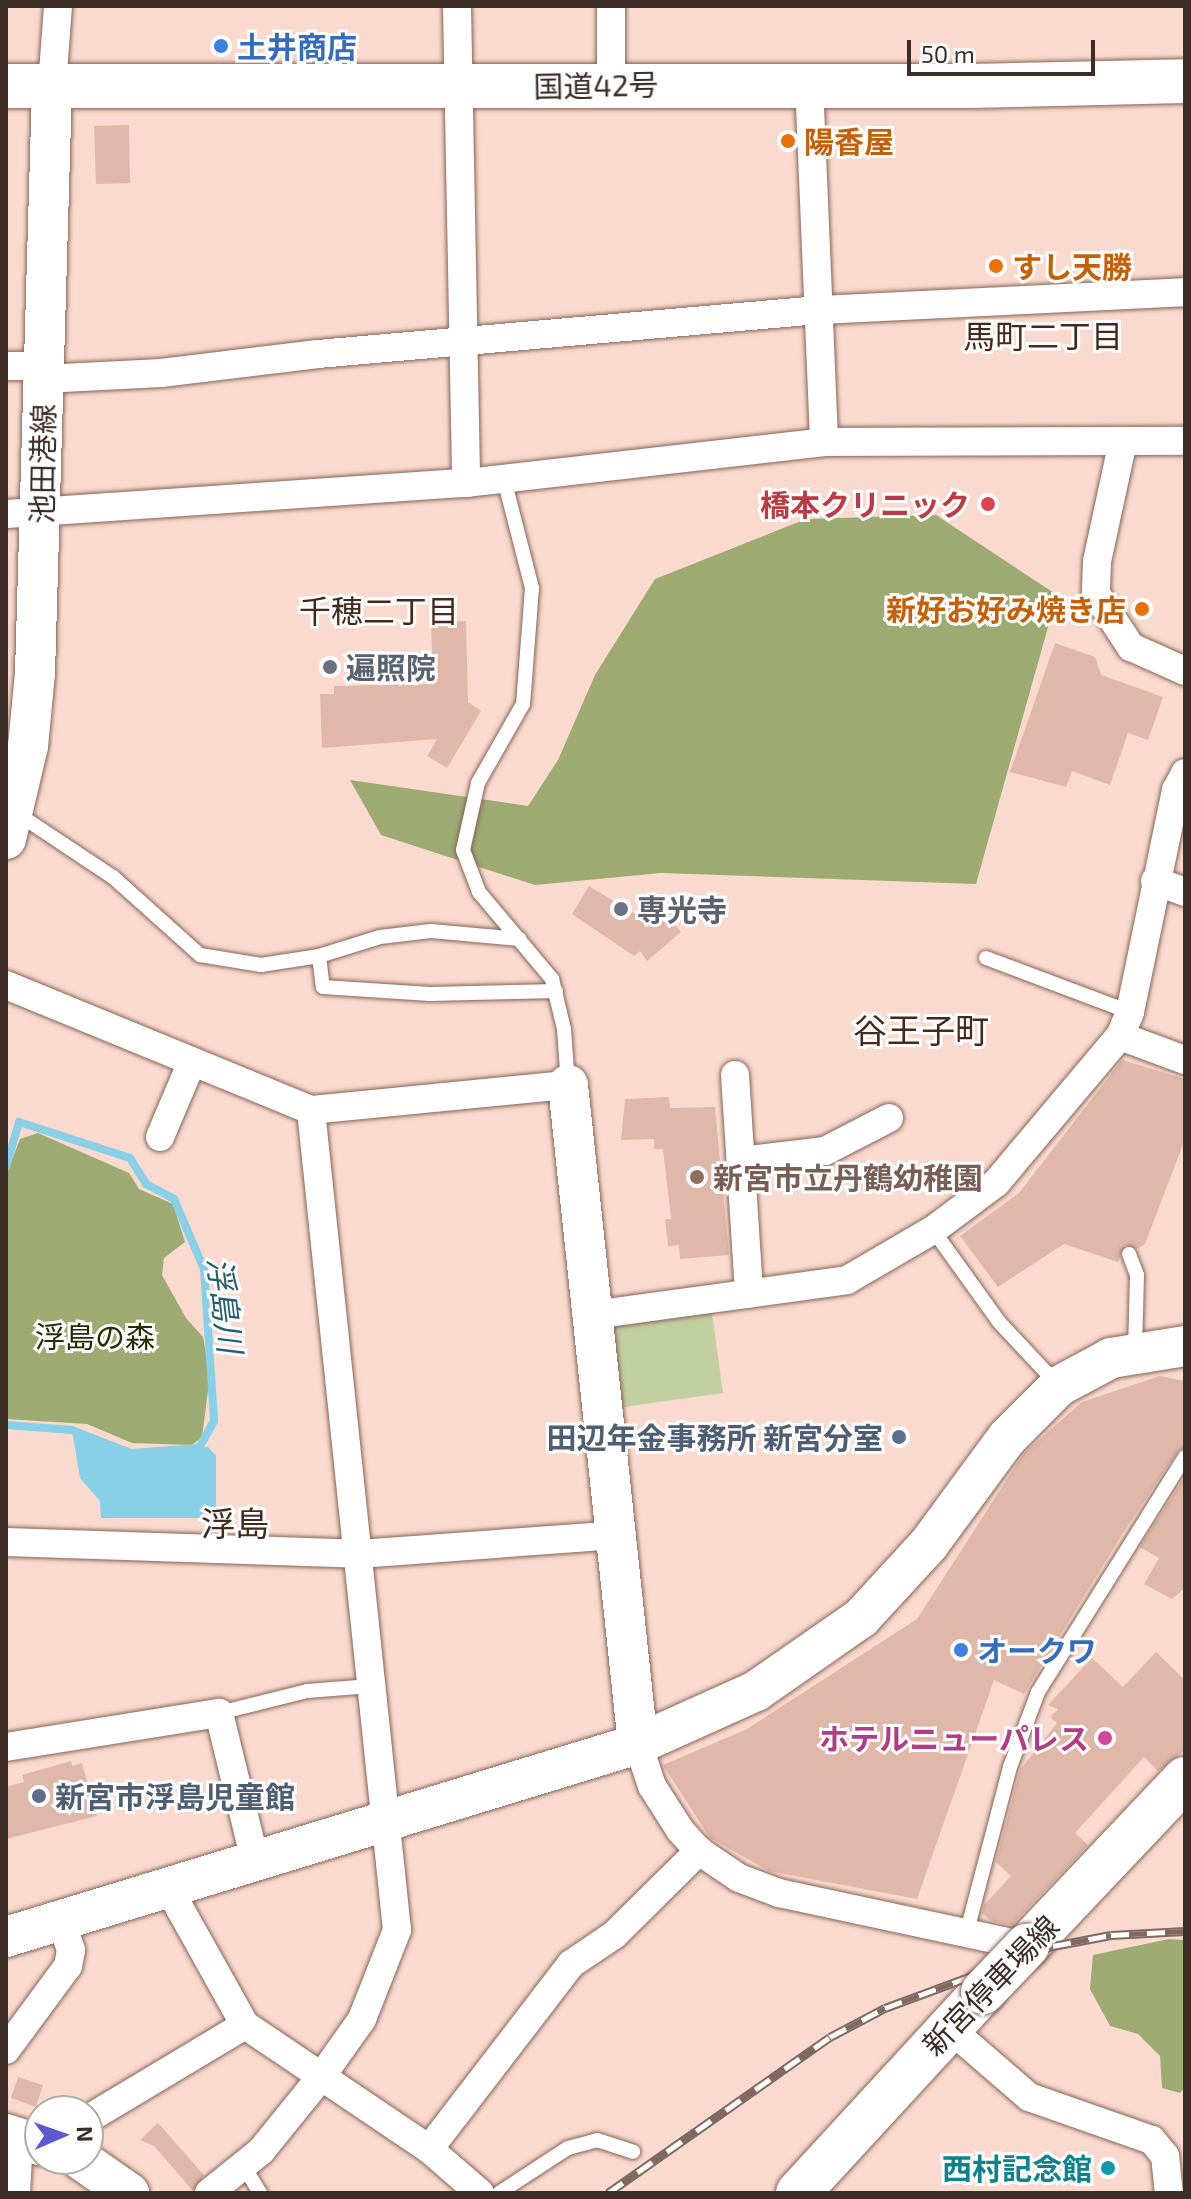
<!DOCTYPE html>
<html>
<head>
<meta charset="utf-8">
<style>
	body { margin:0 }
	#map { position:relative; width:1191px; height:2199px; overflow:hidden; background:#fadace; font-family:"Exo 2","Noto Sans JP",sans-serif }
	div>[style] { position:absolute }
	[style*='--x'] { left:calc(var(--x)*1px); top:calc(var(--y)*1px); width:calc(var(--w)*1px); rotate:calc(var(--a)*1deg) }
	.green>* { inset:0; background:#c2cfa0 }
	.forest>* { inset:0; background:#9dab73 }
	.water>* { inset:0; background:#88d0e7 }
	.stream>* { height:8px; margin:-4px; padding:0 4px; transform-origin:4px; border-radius:4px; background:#88d0e7 }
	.building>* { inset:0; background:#dfb8aa }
	.roads { filter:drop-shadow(0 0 2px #876457) drop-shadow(0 0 2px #876457) }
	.lane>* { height:14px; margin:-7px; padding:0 7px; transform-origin:7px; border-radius:7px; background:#fff }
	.street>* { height:28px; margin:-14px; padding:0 14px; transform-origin:14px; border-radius:14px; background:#fff }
	.secondary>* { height:40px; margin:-20px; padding:0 20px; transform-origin:20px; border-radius:20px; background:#fff }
	.primary>* { height:44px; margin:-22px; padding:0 22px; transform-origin:22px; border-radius:22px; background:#fff }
	.highway>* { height:44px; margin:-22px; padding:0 22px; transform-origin:22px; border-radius:22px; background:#fff }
	.rail>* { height:9px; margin-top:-4.5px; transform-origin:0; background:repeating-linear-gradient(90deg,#fff 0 18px,#7f6a61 0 36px); box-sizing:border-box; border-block:2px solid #7f6a61 }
	.bridges { filter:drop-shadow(0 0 2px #876457) drop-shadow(0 0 2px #876457) }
	.primary-bridge>* { height:44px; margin:-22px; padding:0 22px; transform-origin:22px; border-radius:22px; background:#fff }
	.dots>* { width:22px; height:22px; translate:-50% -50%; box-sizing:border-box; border:4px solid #fff; border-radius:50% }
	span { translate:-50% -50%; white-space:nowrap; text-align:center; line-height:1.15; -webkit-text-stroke:6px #fff; paint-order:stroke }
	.shop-label { font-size:30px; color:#366cbe; font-weight:700 }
	.left { translate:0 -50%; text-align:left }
	.street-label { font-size:30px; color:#3c2d27 }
	.food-label { font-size:30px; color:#c56008; font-weight:700 }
	.right { translate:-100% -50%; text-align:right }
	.health-label { font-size:30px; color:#be3a42; font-weight:700 }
	.worship-label { font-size:30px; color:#5b616d; font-weight:700 }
	.education-label { font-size:30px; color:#785e54; font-weight:700 }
	.park-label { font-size:30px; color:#252d01 }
	.service-label { font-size:30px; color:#4e5e75; font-weight:700 }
	.hotel-label { font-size:30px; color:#b23c85; font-weight:700 }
	.culture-label { font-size:30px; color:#0d838f; font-weight:700 }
	.neighbourhood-label { font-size:32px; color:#46281d }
	.water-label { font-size:32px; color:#255f6f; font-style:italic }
	.quarter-label { font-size:34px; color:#46281d }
	.frame { position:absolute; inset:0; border:8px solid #3c2d27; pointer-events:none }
	.north { position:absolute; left:24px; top:2095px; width:80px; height:80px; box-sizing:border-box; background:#fff; border:2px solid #b1aba9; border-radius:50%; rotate:88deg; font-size:22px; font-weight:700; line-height:32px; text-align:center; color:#3c2d27 }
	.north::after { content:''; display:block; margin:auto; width:28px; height:36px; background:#6158d1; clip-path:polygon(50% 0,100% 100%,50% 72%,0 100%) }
	.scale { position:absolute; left:907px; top:40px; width:188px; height:36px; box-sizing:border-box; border:4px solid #3c2d27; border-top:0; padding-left:10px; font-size:24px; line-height:28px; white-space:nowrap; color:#3c2d27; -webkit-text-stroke:6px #fff; paint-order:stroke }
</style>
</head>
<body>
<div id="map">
	<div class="green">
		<div style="clip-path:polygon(711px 1306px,723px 1393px,609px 1409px,598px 1319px)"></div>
	</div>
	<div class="forest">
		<div style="clip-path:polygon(936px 515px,1057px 595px,976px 884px,661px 873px,535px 885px,381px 835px,350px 780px,528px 806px,558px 760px,595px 675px,655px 579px,806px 519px)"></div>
		<div style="clip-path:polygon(38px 1133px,129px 1173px,139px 1189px,173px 1204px,185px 1242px,164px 1258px,162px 1275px,186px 1318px,203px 1337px,210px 1375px,202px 1437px,192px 1445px,132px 1443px,87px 1424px,6px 1419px,6px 1175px,20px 1139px)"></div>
		<div style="clip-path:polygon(1169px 1939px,1185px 1940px,1185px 2087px,1180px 2093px,1162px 2088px,1160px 2056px,1138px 2034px,1110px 2026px,1090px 1989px,1093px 1955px)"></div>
	</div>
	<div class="water">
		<div style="clip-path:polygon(72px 1430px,131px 1453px,208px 1447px,216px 1456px,216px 1505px,210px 1518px,101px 1518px,100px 1501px,80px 1478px)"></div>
	</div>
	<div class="stream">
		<div style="--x:6;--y:1167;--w:47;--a:-73.9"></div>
		<div style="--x:19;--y:1122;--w:117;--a:18"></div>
		<div style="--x:130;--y:1158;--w:31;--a:58"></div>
		<div style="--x:146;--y:1184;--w:32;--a:28"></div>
		<div style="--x:174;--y:1199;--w:76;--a:66.8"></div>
		<div style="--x:204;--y:1269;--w:152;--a:86.2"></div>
		<div style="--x:214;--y:1421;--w:31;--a:119"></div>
		<div style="--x:199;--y:1448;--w:68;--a:175.8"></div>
		<div style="--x:131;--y:1453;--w:63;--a:-158.7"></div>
		<div style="--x:72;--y:1430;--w:66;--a:-175.7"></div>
	</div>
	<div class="building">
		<div style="clip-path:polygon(129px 125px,130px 183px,96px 184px,94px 126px)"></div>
		<div style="clip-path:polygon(466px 621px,468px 702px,481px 711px,447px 768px,427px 756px,437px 739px,322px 748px,320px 694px,334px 694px,334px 686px,433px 684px,431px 622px)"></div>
		<div style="clip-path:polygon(1055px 643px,1095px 657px,1101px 675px,1163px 697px,1148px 740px,1128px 733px,1110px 785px,1072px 771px,1066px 787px,1010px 772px)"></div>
		<div style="clip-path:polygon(589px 886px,635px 914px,652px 899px,681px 932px,647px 961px,640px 951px,634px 956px,572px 914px)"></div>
		<div style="clip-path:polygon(1122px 1060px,1185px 1079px,1185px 1139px,1145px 1244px,1137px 1249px,1125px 1245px,1118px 1262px,1064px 1244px,998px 1287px,960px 1236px,1019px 1193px)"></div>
		<div style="clip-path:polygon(669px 1097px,670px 1108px,715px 1107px,729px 1255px,680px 1259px,679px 1245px,668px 1246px,665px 1219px,671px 1219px,663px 1149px,654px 1149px,654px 1139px,621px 1140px,625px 1099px)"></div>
		<div style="clip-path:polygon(1160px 1376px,1185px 1381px,1185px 1447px,1177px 1452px,1121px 1536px,1024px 1694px,994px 1680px,917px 1899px,769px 1871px,710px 1838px,663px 1765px,747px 1729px,917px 1619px,1024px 1453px,1082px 1402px)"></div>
		<div style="clip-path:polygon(1185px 1476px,1185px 1588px,1172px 1599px,1144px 1584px,1159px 1558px,1140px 1547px)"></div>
		<div style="clip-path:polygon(1156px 1652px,1185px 1680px,1185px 1750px,1158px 1771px,1144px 1757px,1075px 1833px,1088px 1845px,1012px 1925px,991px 1921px,982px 1913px,984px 1905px,1011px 1876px,996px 1862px,1020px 1770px,1057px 1723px,1050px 1717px,1058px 1709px,1048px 1705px,1092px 1658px,1123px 1687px)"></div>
		<div style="clip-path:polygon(71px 1761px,72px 1766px,82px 1763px,97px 1816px,6px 1839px,6px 1787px,24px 1782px,22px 1775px)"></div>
		<div style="clip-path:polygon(18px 2077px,43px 2085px,36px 2107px,11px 2098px)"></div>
		<div style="clip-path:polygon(158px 2123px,204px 2175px,193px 2191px,154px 2146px,140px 2140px)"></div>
	</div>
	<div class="roads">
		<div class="lane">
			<div style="--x:504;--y:479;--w:113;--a:75.6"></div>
			<div style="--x:532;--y:588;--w:116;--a:94.4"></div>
			<div style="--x:523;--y:704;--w:91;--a:119.7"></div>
			<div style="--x:478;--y:783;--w:69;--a:102.6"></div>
			<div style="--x:463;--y:850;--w:45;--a:69.1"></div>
			<div style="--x:479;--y:892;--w:114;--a:50"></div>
			<div style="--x:552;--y:979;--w:51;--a:76.5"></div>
			<div style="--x:564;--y:1029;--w:56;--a:85.9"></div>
			<div style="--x:15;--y:812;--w:118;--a:33.6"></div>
			<div style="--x:113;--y:877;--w:117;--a:41.9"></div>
			<div style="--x:200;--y:955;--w:62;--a:9.3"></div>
			<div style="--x:261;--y:965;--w:59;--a:-8.8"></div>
			<div style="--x:319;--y:956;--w:64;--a:-17.3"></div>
			<div style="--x:380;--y:937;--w:51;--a:-6.7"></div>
			<div style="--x:431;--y:931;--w:89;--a:5.1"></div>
			<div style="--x:319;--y:956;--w:31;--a:83"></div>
			<div style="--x:323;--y:987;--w:107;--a:3.7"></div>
			<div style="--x:430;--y:994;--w:126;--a:-1.4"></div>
			<div style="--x:986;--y:958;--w:154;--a:20.6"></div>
			<div style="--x:933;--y:1230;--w:113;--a:54.3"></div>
			<div style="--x:999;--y:1322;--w:86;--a:46.9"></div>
			<div style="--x:1129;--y:1254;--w:22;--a:69"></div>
			<div style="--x:1137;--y:1275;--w:76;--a:91.5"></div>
			<div style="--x:219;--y:1713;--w:91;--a:-14"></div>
			<div style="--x:307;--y:1691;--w:64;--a:-4.5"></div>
			<div style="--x:967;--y:1931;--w:170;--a:-75.3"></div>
			<div style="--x:1010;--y:1767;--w:80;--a:-69.5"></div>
			<div style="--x:1038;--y:1692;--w:277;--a:-58"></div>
			<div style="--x:244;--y:2167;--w:31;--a:58"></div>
			<div style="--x:499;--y:2193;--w:82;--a:-33.1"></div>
			<div style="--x:568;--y:2148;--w:30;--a:-15"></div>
			<div style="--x:597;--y:2140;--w:38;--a:18"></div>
		</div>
		<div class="street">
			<div style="--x:457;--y:6;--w:477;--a:88.9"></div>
			<div style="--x:809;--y:82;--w:360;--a:87.6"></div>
			<div style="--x:611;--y:85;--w:79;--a:-90"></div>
			<div style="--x:52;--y:86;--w:80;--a:-85.7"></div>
			<div style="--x:6;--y:366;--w:37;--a:0"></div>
			<div style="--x:43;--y:379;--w:118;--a:-2.9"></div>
			<div style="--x:161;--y:373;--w:158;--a:-6.9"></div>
			<div style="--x:318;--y:354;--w:503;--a:-5.02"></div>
			<div style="--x:819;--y:310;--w:366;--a:-2.8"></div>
			<div style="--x:1123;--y:441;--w:123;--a:102.2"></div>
			<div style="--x:1097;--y:561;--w:33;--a:92"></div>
			<div style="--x:1096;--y:594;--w:64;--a:56.6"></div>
			<div style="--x:1131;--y:647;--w:59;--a:24"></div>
			<div style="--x:6;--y:514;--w:461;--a:-3.9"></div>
			<div style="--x:466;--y:483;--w:360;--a:-6.5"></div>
			<div style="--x:824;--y:442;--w:361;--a:-0.2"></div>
			<div style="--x:1155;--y:881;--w:32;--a:20"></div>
			<div style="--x:6;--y:985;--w:330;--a:22.3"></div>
			<div style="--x:311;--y:1110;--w:258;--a:-5.6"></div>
			<div style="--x:1120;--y:1036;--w:69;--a:20.3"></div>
			<div style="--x:735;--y:1075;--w:219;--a:86.3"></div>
			<div style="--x:160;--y:1137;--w:79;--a:-67"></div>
			<div style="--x:741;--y:1161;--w:85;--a:-6.8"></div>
			<div style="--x:825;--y:1151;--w:72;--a:-27.3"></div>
			<div style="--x:593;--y:1315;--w:256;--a:-7.8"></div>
			<div style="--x:847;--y:1280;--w:99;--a:-30.2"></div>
			<div style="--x:933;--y:1230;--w:79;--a:-36.7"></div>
			<div style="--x:996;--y:1183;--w:192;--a:-49.9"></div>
			<div style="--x:1120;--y:1036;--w:26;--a:-67"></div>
			<div style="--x:1130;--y:1012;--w:227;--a:-78.3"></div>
			<div style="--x:1176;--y:790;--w:19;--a:-62"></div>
			<div style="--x:6;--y:1542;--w:353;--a:1.9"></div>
			<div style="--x:359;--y:1554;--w:258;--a:-4.2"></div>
			<div style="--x:638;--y:1744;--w:44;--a:71.6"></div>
			<div style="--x:652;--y:1786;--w:52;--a:57.5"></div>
			<div style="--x:680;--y:1830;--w:28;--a:48"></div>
			<div style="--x:699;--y:1851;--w:48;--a:34"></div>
			<div style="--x:739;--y:1878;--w:43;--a:20.6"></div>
			<div style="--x:779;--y:1893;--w:254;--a:12.1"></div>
			<div style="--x:6;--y:1747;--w:216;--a:-9.1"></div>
			<div style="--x:219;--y:1713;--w:152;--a:76.3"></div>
			<div style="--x:174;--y:1887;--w:21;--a:76"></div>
			<div style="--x:179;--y:1907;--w:135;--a:60.8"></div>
			<div style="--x:245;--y:2025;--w:222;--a:34"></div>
			<div style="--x:429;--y:2149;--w:67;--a:40.8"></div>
			<div style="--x:948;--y:2027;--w:107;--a:40.8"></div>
			<div style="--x:1029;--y:2097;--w:130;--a:19.3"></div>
			<div style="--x:1152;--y:2140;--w:21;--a:51"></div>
			<div style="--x:1165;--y:2156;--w:37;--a:84"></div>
			<div style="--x:6;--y:2050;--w:104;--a:-53.6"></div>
			<div style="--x:68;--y:1966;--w:16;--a:-79"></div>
			<div style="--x:71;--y:1950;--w:31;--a:-109"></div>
			<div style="--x:88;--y:2119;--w:183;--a:-30.9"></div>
			<div style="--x:429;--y:2149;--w:233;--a:-52.5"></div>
			<div style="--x:571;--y:1964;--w:52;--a:-34"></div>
			<div style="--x:614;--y:1935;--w:120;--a:-44.7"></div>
			<div style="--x:16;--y:2193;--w:54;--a:-86.8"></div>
			<div style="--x:209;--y:2193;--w:67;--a:-38.9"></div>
			<div style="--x:261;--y:2151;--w:95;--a:-51"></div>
			<div style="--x:321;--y:2077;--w:71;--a:-54.7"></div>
			<div style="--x:362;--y:2019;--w:96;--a:-68.5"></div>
			<div style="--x:397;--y:1930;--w:824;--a:-95.99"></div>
		</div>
		<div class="secondary">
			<div style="--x:6;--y:839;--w:96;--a:-76.7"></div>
			<div style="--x:28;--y:746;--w:73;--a:-84.5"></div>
			<div style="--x:35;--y:673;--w:587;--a:-88.34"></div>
			<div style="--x:568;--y:1085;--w:663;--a:83.94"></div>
			<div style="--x:6;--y:1937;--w:661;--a:-16.98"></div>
			<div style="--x:638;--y:1744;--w:129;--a:-24.2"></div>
			<div style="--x:756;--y:1691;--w:128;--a:-34.8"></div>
			<div style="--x:861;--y:1618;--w:100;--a:-47.4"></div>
			<div style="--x:929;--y:1544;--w:132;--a:-53.7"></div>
			<div style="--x:1007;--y:1438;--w:74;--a:-45"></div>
			<div style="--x:1059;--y:1386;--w:59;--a:-28.3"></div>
			<div style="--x:1111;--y:1358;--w:75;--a:-9.2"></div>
			<div style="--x:6;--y:2134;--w:36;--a:18"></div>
			<div style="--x:80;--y:2159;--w:60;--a:34.8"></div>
		</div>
		<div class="primary">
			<div style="--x:1027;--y:1946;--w:230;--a:-46.6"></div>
			<div style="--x:798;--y:2193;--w:273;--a:-47.4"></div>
		</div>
		<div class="highway">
			<div style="--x:6;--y:86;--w:964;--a:0"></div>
			<div style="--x:970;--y:86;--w:215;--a:-1.3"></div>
		</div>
	</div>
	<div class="rail">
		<div style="--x:608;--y:2193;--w:271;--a:-35.1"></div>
		<div style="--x:830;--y:2037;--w:62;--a:-27.8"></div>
		<div style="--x:885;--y:2008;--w:179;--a:-20.3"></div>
		<div style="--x:1053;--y:1946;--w:59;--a:-10.7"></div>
		<div style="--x:1111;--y:1935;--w:74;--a:-3.1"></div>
	</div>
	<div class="bridges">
		<div class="primary-bridge">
			<div style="--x:983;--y:1992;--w:64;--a:-46.3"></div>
		</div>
	</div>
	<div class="dots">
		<div style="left:221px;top:46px;background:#3f7fe0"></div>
		<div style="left:788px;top:141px;background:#e8710a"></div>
		<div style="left:996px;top:266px;background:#e8710a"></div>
		<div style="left:988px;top:504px;background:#e0444e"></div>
		<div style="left:1142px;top:609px;background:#e8710a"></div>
		<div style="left:330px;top:667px;background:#6b7280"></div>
		<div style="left:621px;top:909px;background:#6b7280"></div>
		<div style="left:697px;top:1177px;background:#8d6e63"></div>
		<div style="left:899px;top:1437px;background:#5c6f8a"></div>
		<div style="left:961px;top:1650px;background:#3f7fe0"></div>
		<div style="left:1105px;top:1738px;background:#d1479c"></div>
		<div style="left:39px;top:1796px;background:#5c6f8a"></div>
		<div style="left:1108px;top:2168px;background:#0f9aa8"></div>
	</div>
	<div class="shop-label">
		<span class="left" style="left:237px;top:46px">土井商店</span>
		<span class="left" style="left:977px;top:1650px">オークワ</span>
	</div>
	<div class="street-label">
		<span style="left:596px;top:85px;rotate:-1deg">国道42号</span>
		<span style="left:42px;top:464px;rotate:-89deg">池田港線</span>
		<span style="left:990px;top:1985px;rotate:-46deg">新宮停車場線</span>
	</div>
	<div class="food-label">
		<span class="left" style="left:804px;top:141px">陽香屋</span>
		<span class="left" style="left:1012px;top:266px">すし天勝</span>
		<span class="right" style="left:1126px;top:609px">新好お好み焼き店</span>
	</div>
	<div class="health-label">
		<span class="right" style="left:970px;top:504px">橋本クリニック</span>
	</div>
	<div class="worship-label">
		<span class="left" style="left:346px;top:667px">遍照院</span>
		<span class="left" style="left:637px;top:909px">専光寺</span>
	</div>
	<div class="education-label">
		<span class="left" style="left:713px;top:1177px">新宮市立丹鶴幼稚園</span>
	</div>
	<div class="park-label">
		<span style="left:95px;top:1336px">浮島の森</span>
	</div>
	<div class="service-label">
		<span class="right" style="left:883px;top:1437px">田辺年金事務所 新宮分室</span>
		<span class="left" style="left:55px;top:1796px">新宮市浮島児童館</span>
	</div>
	<div class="hotel-label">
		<span class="right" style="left:1089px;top:1738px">ホテルニューパレス</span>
	</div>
	<div class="culture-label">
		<span class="right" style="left:1092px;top:2168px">西村記念館</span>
	</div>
	<div class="neighbourhood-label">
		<span style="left:1043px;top:335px">馬町二丁目</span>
		<span style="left:379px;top:610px">千穂二丁目</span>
	</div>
	<div class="water-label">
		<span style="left:226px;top:1305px;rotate:83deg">浮島川</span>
	</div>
	<div class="quarter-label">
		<span style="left:921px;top:1030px">谷王子町</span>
		<span style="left:235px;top:1523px">浮島</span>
	</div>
	<div class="frame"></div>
	<div class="north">N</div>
	<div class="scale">50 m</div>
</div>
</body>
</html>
